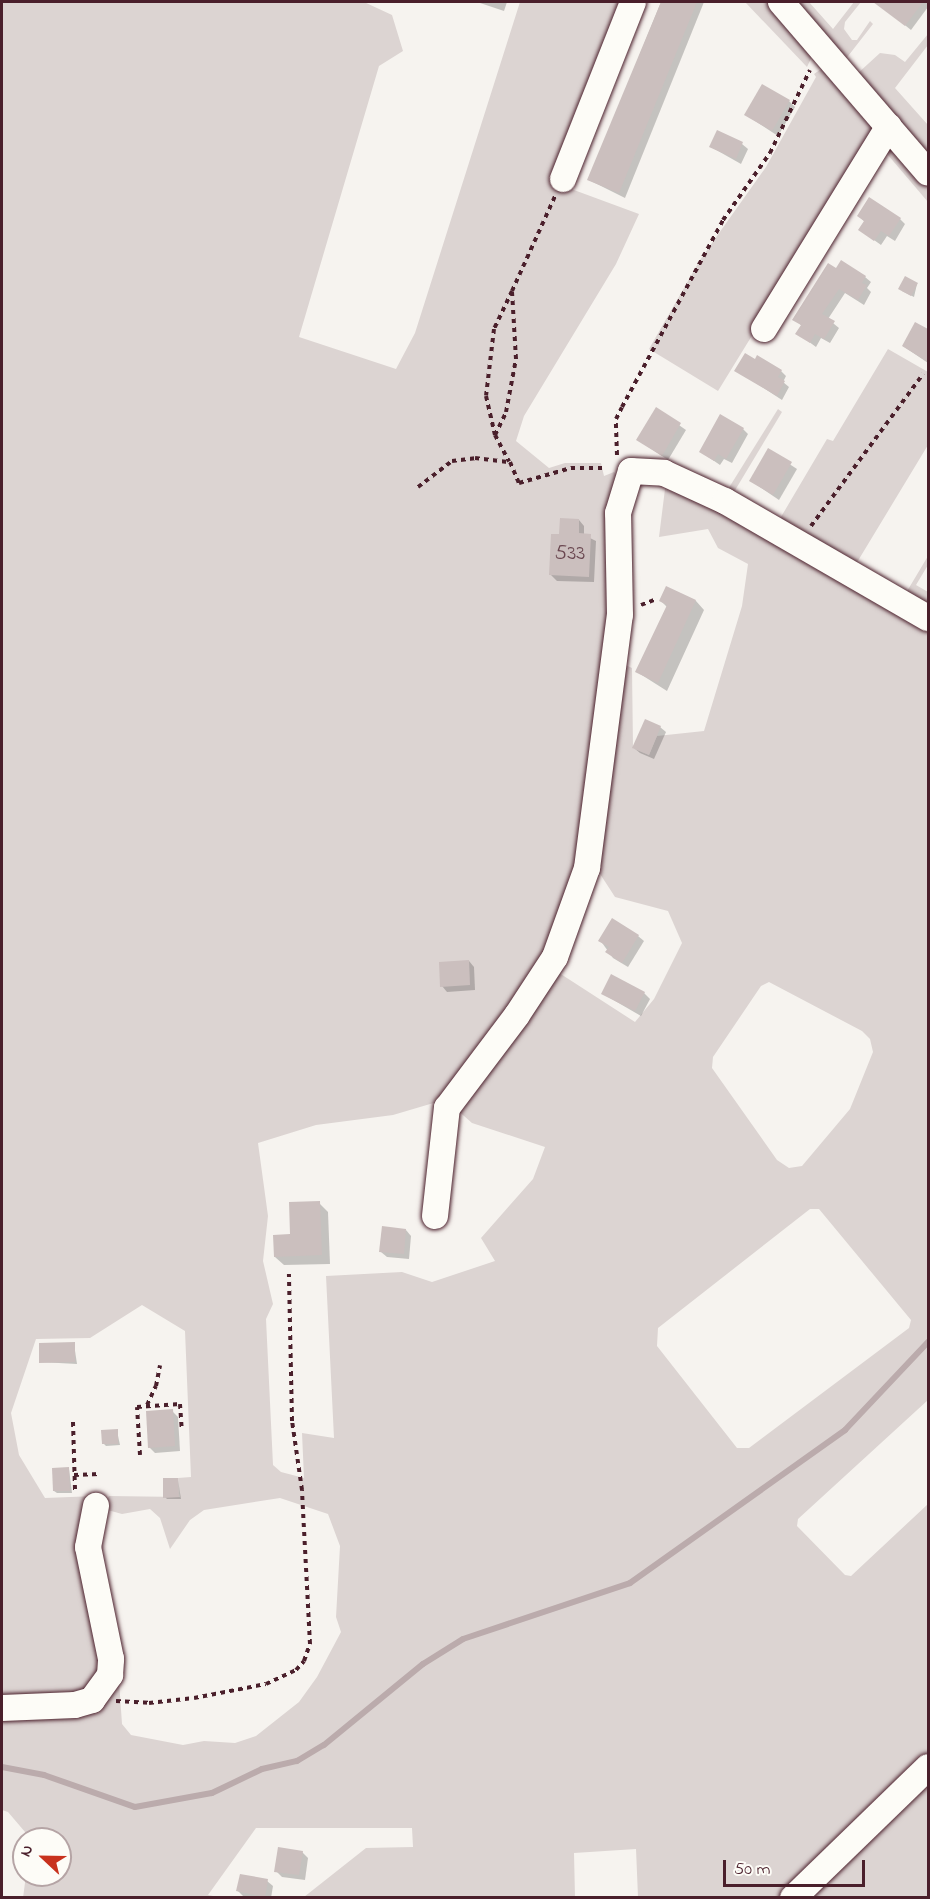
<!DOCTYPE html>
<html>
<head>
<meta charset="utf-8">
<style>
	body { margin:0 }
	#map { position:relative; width:930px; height:1899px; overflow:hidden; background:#f6f3ef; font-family:"Indie Flower",sans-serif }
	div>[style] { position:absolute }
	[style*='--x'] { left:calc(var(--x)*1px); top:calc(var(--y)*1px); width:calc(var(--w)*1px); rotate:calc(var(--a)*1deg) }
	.green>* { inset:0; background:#dcd4d2 }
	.shadow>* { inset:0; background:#0003 }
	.stream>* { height:6px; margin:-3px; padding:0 3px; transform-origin:3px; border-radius:3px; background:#bbabac }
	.building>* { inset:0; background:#cbbfbe }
	.path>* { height:4px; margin-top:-2px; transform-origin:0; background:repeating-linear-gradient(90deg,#4a1f2b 0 4.5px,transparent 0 9px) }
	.roads { filter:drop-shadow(0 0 2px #4a1f2b) drop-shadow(0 0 2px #4a1f2b) }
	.minor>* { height:26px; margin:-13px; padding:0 13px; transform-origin:13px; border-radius:13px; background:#fdfcf7 }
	span { translate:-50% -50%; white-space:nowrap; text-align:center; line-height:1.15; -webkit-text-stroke:5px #fdfcf7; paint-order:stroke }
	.number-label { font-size:22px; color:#6a4750 }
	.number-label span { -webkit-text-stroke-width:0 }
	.frame { position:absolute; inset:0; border:3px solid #4a1f2b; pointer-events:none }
	.north { position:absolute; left:12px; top:1827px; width:60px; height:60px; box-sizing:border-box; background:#fdfcf7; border:2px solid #b5a4a5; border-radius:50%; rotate:292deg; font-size:16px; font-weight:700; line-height:24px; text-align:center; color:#4a1f2b }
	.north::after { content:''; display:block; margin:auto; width:21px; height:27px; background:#c8321e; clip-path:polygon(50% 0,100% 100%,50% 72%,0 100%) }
	.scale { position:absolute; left:723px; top:1860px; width:142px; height:27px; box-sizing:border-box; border:3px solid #4a1f2b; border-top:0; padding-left:8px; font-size:18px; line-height:21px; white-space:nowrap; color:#4a1f2b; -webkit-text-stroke:4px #fdfcf7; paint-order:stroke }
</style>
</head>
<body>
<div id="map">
	<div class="green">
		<div style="clip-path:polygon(evenodd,2px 2px,364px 2px,392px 15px,403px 51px,379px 66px,299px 337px,396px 369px,415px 333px,520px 2px,625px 2px,555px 183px,639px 214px,616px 264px,524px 416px,516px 441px,549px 468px,565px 463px,601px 463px,604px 476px,614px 472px,621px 479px,614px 511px,617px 615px,609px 704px,578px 879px,565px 922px,542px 968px,501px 1030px,447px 1099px,393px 1115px,316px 1125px,258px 1143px,268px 1216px,263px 1261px,273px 1304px,266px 1319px,273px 1465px,281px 1472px,304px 1478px,302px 1433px,334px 1438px,326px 1276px,402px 1272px,432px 1282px,495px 1261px,481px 1238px,533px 1179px,545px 1147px,472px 1123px,455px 1108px,553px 969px,635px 1022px,654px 999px,682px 943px,668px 911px,615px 897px,593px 863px,621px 663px,632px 668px,633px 748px,649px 755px,657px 736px,704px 731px,742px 606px,748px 564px,718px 548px,708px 529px,659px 537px,666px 481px,725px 507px,928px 624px,928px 1400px,798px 1519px,797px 1526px,845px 1575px,851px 1576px,928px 1504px,928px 1755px,878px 1800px,784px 1897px,638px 1897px,636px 1849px,574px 1853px,575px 1897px,304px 1897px,366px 1848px,413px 1847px,412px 1828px,256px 1828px,208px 1895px,218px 1897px,23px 1898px,26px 1875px,60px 1875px,60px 1839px,31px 1839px,8px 1812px,2px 1810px,2px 1713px,77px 1710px,104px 1696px,115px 1667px,93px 1550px,96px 1519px,109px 1496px,180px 1497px,178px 1478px,191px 1477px,185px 1331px,142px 1305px,90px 1338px,36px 1339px,11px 1413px,19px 1455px,45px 1498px,96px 1496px,87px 1517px,83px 1549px,106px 1661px,99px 1687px,87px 1696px,73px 1701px,2px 1704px,2px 2px,769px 982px,862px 1031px,870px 1039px,873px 1052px,850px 1109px,802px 1166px,789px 1168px,777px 1160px,712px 1068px,713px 1057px,761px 986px,769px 982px,2px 2px,810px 1209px,819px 1209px,911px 1320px,909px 1328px,749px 1448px,737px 1448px,657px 1346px,658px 1328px,810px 1209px,2px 2px,280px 1498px,328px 1514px,340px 1546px,336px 1617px,341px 1632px,317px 1677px,299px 1702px,256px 1736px,235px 1743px,204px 1741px,183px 1745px,131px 1735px,122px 1724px,118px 1666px,96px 1554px,97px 1531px,104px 1509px,122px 1514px,150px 1509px,160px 1518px,170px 1549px,190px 1520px,204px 1510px,280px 1498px)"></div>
		<div style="clip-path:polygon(745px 2px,770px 2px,814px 52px,807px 67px)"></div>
		<div style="clip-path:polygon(792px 2px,809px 2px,833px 29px,854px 2px,861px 2px,845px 22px,844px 29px,852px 40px,857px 40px,870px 21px,873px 24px,845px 60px)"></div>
		<div style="clip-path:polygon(928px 34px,928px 45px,895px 88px,928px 125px,928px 160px,857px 74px,880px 53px,895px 55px,905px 62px)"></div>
		<div style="clip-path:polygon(827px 65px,877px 124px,875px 135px,718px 391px,649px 349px,700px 260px,766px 167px,816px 77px,814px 74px)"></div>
		<div style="clip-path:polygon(891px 140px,928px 185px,928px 202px,882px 148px)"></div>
		<div style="clip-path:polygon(888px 349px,928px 372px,928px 445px,853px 569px,778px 522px,827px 439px,833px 441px)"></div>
		<div style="clip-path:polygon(778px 409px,782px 412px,731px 497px,725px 494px)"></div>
		<div style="clip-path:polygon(928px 556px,928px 565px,916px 585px,928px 592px,928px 613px,903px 598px)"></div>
		<div style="clip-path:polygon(928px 1779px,928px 1897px,805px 1898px)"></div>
	</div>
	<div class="shadow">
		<div style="clip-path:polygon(477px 2px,507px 2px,504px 11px)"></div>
		<div style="clip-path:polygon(661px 2px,704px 2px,625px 198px,589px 180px)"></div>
		<div style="clip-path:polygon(876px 2px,928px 2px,928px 7px,911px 30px)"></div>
		<div style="clip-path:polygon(789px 101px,795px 107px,778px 136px,746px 115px)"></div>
		<div style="clip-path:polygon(742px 144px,748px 149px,741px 164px,711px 147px)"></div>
		<div style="clip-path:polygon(859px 216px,900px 219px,905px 224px,895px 241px,887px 236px,881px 245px,860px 230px,865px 222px)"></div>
		<div style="clip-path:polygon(836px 270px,865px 277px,871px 282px,867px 288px,871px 292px,864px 305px,845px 293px,828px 319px,839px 328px,830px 343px,821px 338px,816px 347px,797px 333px,802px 326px,794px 319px)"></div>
		<div style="clip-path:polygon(917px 284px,914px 297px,902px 291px)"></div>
		<div style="clip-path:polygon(916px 324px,928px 331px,928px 363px,903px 346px)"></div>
		<div style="clip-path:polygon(736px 370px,781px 371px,786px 376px,783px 382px,789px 387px,782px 400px)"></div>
		<div style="clip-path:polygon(656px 409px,686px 430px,668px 460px,638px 440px)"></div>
		<div style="clip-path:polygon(743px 429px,748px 434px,732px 463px,724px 459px,720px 465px,701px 452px)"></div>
		<div style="clip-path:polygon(768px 450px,797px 469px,779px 500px,751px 481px)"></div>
		<div style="clip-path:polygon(579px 520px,584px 526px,584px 535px,596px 541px,594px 582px,557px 581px,551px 575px)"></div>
		<div style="clip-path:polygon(667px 588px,696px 601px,704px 610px,667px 691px,637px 672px,667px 607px,661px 601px)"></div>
		<div style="clip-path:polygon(660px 727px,666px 732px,654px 759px,640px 753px,634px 748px)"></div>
		<div style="clip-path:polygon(638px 936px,644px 941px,628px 967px,613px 958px,600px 940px)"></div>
		<div style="clip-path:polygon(469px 961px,474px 967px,475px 990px,447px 992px,442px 986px)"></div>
		<div style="clip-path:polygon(644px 993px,650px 999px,641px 1016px,603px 994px)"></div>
		<div style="clip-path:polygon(319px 1203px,328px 1212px,330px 1264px,284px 1265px,275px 1257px)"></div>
		<div style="clip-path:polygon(406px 1230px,411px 1236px,409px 1259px,387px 1257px,381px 1252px)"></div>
		<div style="clip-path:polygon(74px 1344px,77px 1364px,40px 1362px)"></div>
		<div style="clip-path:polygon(172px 1411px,178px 1417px,180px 1451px,155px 1453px,149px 1447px)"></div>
		<div style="clip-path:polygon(117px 1431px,120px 1445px,106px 1446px,103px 1443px)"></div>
		<div style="clip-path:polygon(69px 1469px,72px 1493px,57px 1493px,54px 1491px)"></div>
		<div style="clip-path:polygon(178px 1480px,181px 1499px,167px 1499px,165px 1497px)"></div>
		<div style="clip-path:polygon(302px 1852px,308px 1858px,305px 1880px,282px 1877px,276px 1871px)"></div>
		<div style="clip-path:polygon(267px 1881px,273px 1886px,271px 1898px,244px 1897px,238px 1891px)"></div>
	</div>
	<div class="stream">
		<div style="--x:2;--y:1767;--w:43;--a:10.8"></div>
		<div style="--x:44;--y:1775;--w:96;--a:19.4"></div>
		<div style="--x:135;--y:1807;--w:78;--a:-10.3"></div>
		<div style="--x:212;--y:1793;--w:55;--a:-25.6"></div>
		<div style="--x:262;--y:1769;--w:36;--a:-13"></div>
		<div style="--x:297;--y:1761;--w:31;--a:-31"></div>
		<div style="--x:324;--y:1745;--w:128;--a:-39.3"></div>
		<div style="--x:423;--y:1664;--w:47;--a:-32"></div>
		<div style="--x:463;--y:1639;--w:176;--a:-18.5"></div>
		<div style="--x:630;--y:1583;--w:264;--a:-35.4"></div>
		<div style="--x:845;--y:1430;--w:121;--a:-46.7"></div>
	</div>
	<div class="building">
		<div style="clip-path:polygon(661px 2px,697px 2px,619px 193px,587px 180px)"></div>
		<div style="clip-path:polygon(873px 2px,923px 2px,905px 26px)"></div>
		<div style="clip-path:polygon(762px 84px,790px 100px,772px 131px,744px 115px)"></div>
		<div style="clip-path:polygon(717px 130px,743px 142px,736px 159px,709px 147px)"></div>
		<div style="clip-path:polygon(869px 197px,901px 218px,889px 236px,881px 231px,874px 241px,858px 230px,864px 221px,857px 216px)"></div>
		<div style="clip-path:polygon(841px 260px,866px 276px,862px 283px,867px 285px,858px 300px,839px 289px,822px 314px,835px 321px,824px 339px,815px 334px,810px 343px,795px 334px,801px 325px,792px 320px,828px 263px,836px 268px)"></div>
		<div style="clip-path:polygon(905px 276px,918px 283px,911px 296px,898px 289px)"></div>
		<div style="clip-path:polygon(915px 322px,928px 329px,928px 362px,902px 346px)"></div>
		<div style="clip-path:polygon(745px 353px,755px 359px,757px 355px,782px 370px,778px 377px,785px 381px,777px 396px,734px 371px)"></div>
		<div style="clip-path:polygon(656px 407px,681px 423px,662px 456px,636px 440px)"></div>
		<div style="clip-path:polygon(720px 414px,744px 428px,726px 459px,718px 454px,714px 461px,699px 452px)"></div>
		<div style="clip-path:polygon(768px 448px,792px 462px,773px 495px,749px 481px)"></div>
		<div style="clip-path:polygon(560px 518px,579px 519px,579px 533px,591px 534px,589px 577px,549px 575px,551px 534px,559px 534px)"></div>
		<div style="clip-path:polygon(666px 586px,696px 600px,658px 683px,635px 672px,667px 605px,659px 601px)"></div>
		<div style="clip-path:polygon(645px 719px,661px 726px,649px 755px,632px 748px)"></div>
		<div style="clip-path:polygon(612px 918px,639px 935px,622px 963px,605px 952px,609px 947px,598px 941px)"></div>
		<div style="clip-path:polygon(469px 960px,470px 985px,440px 987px,439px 962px)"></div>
		<div style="clip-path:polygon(611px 974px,645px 992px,635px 1011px,601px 994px)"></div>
		<div style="clip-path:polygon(320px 1201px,322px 1255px,274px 1257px,273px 1235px,290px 1234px,289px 1202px)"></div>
		<div style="clip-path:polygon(382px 1226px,406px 1229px,404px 1254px,379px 1252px)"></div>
		<div style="clip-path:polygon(75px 1342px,75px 1362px,39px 1363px,39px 1343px)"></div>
		<div style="clip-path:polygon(173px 1409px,175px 1446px,148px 1448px,146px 1411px)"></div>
		<div style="clip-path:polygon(118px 1429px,118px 1444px,102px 1444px,101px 1430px)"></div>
		<div style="clip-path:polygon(69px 1467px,70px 1491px,53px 1491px,52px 1468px)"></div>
		<div style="clip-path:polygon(163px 1478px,178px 1478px,179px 1497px,163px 1498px)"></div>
		<div style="clip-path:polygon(278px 1847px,303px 1851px,299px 1875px,274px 1872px)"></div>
		<div style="clip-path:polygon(240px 1874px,268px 1879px,265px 1897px,236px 1891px)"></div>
	</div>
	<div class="path">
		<div style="--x:512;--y:291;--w:42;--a:115.3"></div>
		<div style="--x:494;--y:329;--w:67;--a:96.8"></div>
		<div style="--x:486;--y:396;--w:40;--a:77"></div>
		<div style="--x:495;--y:435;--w:25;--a:-64"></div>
		<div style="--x:506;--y:412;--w:54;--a:-79.3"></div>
		<div style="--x:516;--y:359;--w:68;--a:-93.4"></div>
		<div style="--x:512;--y:291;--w:104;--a:-65.6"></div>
		<div style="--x:495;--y:435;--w:30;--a:62"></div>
		<div style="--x:617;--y:455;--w:36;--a:-92"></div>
		<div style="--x:616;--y:419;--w:13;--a:-63"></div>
		<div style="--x:622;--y:407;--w:213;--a:-61.6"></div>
		<div style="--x:723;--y:220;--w:82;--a:-55"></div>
		<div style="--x:770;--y:153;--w:92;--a:-64.3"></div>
		<div style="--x:418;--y:487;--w:43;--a:-37.4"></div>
		<div style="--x:452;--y:461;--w:23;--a:-7"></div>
		<div style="--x:475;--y:458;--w:35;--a:7"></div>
		<div style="--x:510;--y:462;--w:23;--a:67"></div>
		<div style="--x:519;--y:483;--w:54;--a:-16.1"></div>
		<div style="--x:571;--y:468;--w:32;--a:0"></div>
		<div style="--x:811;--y:526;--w:189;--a:-53.6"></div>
		<div style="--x:641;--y:605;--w:17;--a:-21"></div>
		<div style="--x:147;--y:1405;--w:21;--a:-65"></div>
		<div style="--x:156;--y:1386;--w:21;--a:-79"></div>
		<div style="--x:73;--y:1422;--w:68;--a:88.3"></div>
		<div style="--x:140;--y:1455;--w:48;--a:-93.6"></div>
		<div style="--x:137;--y:1407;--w:43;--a:-4"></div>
		<div style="--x:180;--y:1404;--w:27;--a:86"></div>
		<div style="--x:74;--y:1475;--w:26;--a:-2"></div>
		<div style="--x:116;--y:1701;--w:33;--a:3"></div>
		<div style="--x:149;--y:1703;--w:45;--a:-6.3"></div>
		<div style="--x:194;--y:1698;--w:73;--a:-11"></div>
		<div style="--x:266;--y:1684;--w:33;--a:-25"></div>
		<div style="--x:296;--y:1670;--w:12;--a:-48"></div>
		<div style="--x:304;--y:1661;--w:18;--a:-71"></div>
		<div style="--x:310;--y:1644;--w:154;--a:-93"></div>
		<div style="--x:302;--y:1490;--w:70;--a:-98.2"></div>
		<div style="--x:292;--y:1421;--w:147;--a:-91.2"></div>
	</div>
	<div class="roads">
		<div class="minor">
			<div style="--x:781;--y:2;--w:225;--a:49.3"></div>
			<div style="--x:563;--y:179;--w:190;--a:-68.4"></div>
			<div style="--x:764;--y:329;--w:238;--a:-58.4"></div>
			<div style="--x:435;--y:1216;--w:109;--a:-83.7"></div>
			<div style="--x:447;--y:1108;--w:116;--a:-53"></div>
			<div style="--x:517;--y:1015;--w:69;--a:-56.8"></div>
			<div style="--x:555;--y:957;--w:95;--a:-70.2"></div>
			<div style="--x:587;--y:868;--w:255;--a:-82.6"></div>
			<div style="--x:620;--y:615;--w:102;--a:-91.1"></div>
			<div style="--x:618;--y:513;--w:44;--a:-72.8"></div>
			<div style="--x:631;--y:471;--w:33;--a:3"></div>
			<div style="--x:664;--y:473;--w:67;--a:24.7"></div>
			<div style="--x:725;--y:501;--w:234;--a:30"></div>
			<div style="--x:2;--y:1708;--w:73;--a:-2.4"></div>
			<div style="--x:75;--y:1705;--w:18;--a:-16"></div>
			<div style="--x:92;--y:1700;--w:31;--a:-54"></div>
			<div style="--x:110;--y:1675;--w:16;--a:-86"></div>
			<div style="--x:111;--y:1659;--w:114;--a:-101.6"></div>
			<div style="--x:88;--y:1547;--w:42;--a:-79"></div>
			<div style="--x:793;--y:1898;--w:188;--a:-44.1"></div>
		</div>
	</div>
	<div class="number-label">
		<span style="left:570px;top:555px">533</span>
	</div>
	<div class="frame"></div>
	<div class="north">N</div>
	<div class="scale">50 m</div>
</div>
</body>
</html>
